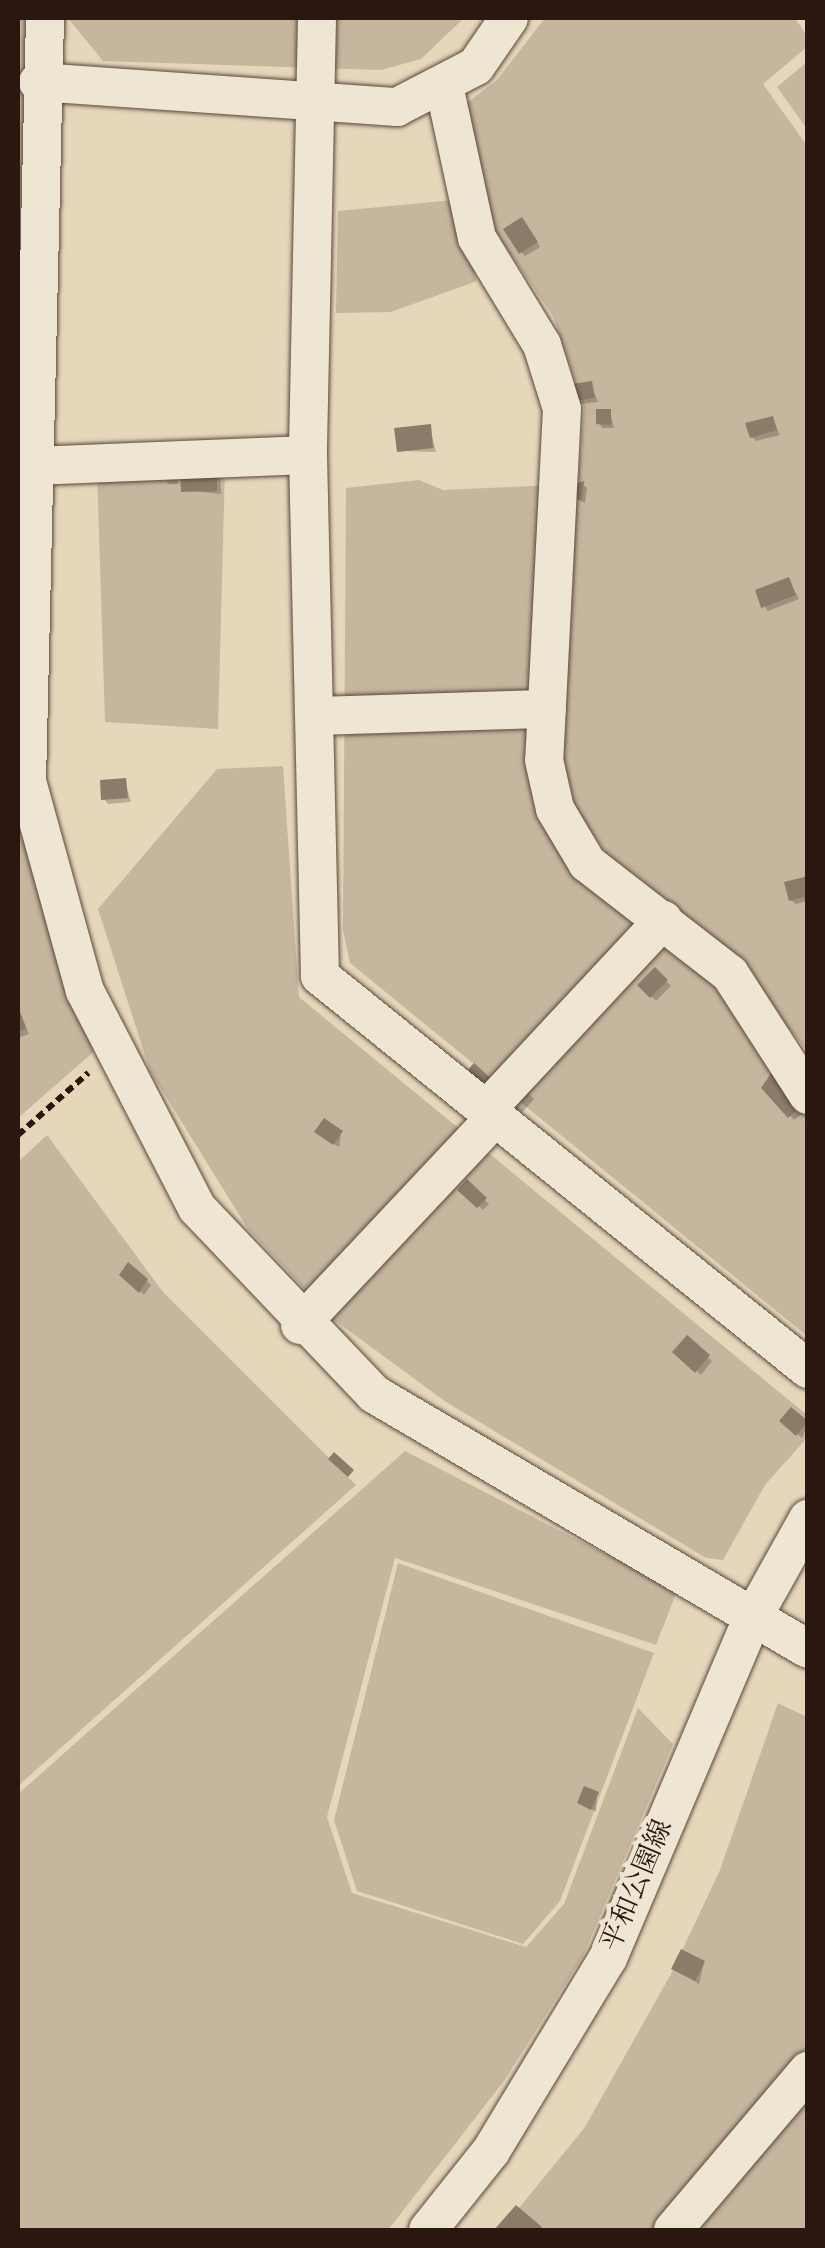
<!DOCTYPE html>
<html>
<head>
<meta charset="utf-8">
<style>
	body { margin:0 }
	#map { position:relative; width:825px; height:2248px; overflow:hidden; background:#e6d7bb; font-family:"IM FELL English","Noto Serif JP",serif }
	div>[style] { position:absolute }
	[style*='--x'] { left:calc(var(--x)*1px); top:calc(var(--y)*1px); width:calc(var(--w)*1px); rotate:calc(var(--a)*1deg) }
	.green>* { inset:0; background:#c6b69e }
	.shadow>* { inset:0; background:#0003 }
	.building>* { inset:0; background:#8c7b68 }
	.path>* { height:6px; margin-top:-3px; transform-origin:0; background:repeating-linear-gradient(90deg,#2b170f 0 8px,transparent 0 13px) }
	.roads { filter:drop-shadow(0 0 2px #5a473a) drop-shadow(0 0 2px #5a473a) }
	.minor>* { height:38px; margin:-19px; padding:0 19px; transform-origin:19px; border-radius:19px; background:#efe5d3 }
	span { translate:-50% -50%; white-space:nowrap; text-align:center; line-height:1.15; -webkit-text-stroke:9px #efe5d3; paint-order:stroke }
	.street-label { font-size:28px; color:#2b170f }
	.frame { position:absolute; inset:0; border:20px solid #2b170f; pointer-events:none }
</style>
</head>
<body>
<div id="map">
	<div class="green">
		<div style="clip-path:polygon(18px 18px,29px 18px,18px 546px)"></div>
		<div style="clip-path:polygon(68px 18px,464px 18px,421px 59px,381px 70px,103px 61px)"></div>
		<div style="clip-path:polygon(545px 18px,795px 18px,807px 36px,807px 47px,763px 84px,808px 147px,807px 1051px,757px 988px,621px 876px,569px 799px,557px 752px,584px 407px,553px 316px,494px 230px,463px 106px,497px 80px)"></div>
		<div style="clip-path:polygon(807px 62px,807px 129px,777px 87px)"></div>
		<div style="clip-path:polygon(454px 200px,477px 281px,391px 312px,336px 313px,338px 211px)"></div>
		<div style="clip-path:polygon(225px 469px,218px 729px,105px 722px,97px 470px)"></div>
		<div style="clip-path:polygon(419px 480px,443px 490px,554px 485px,537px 790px,756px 1016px,807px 1108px,807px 1336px,350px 963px,343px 930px,346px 488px)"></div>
		<div style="clip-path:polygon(283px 766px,299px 997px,807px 1415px,807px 1438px,765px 1485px,723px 1560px,706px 1558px,446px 1402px,333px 1319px,248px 1229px,150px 1071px,98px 909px,217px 769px)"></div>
		<div style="clip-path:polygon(18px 798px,98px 1048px,18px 1118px)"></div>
		<div style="clip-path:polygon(47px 1135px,163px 1292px,356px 1485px,18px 1786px,18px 1162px)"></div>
		<div style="clip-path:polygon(405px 1451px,677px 1591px,656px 1645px,395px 1558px,327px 1817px,352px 1893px,526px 1947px,564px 1904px,638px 1708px,673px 1744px,583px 1956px,504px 2081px,388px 2230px,18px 2230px,18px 1794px)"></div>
		<div style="clip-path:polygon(398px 1563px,654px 1653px,560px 1901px,523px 1944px,357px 1891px,334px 1820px)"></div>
		<div style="clip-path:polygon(778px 1703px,807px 1717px,807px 2051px,655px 2230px,501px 2230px,585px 2127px,671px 1974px,720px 1870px)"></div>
		<div style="clip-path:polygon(807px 2088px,807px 2230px,691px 2230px)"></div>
	</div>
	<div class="shadow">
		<div style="clip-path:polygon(525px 224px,540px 247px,525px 256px,521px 252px)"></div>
		<div style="clip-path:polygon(591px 384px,598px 402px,581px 404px,577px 400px)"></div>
		<div style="clip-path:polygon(610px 411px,614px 428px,603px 428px,598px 423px)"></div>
		<div style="clip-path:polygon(772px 418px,780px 435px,756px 441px,752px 437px)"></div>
		<div style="clip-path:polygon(430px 427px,436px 452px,399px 451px)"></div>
		<div style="clip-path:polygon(163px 472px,178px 476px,178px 484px,168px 484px)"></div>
		<div style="clip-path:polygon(220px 474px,221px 494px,183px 490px)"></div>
		<div style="clip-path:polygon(583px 484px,587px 488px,585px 503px,575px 498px)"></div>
		<div style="clip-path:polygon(789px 580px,799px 599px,768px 611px,764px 606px)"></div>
		<div style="clip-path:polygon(125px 781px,131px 802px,108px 804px,104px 799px)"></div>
		<div style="clip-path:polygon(808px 878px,808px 901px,796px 904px,791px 900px)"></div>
		<div style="clip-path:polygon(655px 970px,671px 986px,656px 1001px,640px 985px)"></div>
		<div style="clip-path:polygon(18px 1007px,29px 1034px,18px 1038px)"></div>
		<div style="clip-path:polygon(522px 1087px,534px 1099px,520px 1115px,507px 1103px)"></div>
		<div style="clip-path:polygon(764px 1087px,806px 1111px,794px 1120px)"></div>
		<div style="clip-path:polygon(341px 1133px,339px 1147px,321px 1136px)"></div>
		<div style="clip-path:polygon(467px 1183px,489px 1204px,483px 1210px,461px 1189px)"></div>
		<div style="clip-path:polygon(129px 1266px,151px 1285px,144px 1295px,122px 1275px)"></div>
		<div style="clip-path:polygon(687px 1339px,712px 1361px,701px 1375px,675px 1352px)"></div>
		<div style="clip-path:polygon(791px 1410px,808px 1424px,802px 1438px,782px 1421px)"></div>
		<div style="clip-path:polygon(597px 1794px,596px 1812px,580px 1802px)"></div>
		<div style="clip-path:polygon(704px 1963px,699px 1984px,674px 1969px)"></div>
	</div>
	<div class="building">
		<div style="clip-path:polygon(522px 217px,538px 242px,519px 254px,503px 229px)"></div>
		<div style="clip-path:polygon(592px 381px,595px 398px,575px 401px,572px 384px)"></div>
		<div style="clip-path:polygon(596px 409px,611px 409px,611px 425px,596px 424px)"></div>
		<div style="clip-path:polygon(773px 416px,777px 430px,750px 438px,745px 423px)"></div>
		<div style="clip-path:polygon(431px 424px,433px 448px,397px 452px,394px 428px)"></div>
		<div style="clip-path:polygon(217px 467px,217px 491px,181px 492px,180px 468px)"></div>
		<div style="clip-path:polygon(584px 481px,582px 500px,572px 499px,574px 484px)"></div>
		<div style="clip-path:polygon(789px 577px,796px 595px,761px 608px,755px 590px)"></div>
		<div style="clip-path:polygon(126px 778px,128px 798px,101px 800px,100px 780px)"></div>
		<div style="clip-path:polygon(808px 876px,808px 896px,789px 901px,784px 882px)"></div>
		<div style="clip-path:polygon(655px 967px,668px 980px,650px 998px,637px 985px)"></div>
		<div style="clip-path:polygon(18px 1006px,26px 1029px,18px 1032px)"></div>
		<div style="clip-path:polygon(474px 1063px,495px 1082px,488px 1091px,466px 1072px)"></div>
		<div style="clip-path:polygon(777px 1065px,803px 1105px,788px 1118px,761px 1088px)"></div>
		<div style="clip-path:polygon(324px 1118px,343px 1131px,333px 1145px,314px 1132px)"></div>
		<div style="clip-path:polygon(467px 1179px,487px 1198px,477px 1208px,457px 1190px)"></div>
		<div style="clip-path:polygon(128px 1262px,148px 1279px,139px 1293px,119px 1275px)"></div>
		<div style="clip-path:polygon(687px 1335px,710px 1355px,695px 1373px,672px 1352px)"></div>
		<div style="clip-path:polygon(791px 1407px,808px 1421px,796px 1436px,779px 1421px)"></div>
		<div style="clip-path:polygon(334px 1452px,354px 1470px,348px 1477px,328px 1459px)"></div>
		<div style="clip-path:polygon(584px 1786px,599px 1792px,591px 1810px,577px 1803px)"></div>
		<div style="clip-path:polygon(681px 1949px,705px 1961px,695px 1981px,671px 1969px)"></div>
		<div style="clip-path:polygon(516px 2205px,542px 2227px,539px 2230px,494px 2230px)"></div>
	</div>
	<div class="path">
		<div style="--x:18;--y:1135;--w:94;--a:-41.5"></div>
	</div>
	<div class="roads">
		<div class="minor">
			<div style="--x:45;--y:18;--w:763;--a:91.35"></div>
			<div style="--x:27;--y:781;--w:218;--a:74.6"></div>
			<div style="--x:85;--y:991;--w:244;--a:62.7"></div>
			<div style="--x:197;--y:1208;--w:257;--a:46.4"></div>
			<div style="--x:374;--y:1394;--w:503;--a:30.44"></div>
			<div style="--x:317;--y:18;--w:437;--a:91.2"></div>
			<div style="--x:308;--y:455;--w:521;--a:88.68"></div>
			<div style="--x:320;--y:976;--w:627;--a:38.85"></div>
			<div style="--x:38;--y:82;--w:360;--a:4"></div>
			<div style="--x:397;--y:107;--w:89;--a:-27.4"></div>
			<div style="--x:476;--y:66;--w:58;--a:-55.5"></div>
			<div style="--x:445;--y:90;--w:151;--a:77.8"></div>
			<div style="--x:477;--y:238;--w:125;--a:58.7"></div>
			<div style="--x:542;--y:345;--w:67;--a:72.6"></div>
			<div style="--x:562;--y:409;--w:351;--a:92.9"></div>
			<div style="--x:544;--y:760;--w:50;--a:77.3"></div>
			<div style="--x:555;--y:809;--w:63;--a:59.3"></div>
			<div style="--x:587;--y:863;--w:181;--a:37.8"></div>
			<div style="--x:730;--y:974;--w:144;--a:57.2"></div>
			<div style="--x:33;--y:466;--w:275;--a:-2.3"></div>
			<div style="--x:320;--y:716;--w:227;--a:-1.8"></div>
			<div style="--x:486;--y:1110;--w:260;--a:-47"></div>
			<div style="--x:300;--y:1325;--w:285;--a:-46.8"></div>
			<div style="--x:428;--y:2230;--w:101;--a:-51.4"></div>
			<div style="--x:491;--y:2151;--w:226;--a:-58.8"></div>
			<div style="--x:608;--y:1958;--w:368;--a:-67"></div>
			<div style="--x:752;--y:1619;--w:115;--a:-60.8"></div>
			<div style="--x:673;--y:2230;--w:209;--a:-49.7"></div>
		</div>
	</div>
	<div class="street-label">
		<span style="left:638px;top:1886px;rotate:-67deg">平和公園線</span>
	</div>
	<div class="frame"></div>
</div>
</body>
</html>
